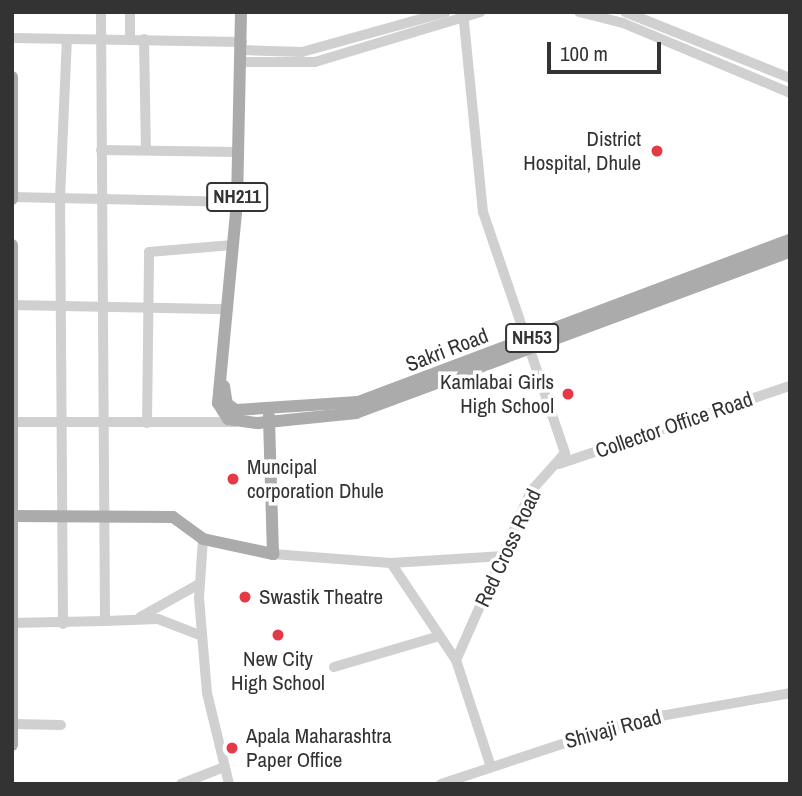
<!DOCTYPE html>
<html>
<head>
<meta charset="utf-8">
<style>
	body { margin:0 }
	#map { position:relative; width:802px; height:796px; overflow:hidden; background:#fff; font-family:"Archivo Narrow",sans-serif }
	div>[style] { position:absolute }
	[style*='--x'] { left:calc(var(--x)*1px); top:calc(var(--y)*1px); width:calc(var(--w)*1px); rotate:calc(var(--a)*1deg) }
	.minor>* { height:10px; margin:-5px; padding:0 5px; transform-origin:5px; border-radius:5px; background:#d0d0d0 }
	.major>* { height:12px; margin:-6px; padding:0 6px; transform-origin:6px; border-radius:6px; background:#ababab }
	.dots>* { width:19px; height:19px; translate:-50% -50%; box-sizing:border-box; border:4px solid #fff; border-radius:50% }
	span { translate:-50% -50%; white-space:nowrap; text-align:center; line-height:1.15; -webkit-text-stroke:7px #fff; paint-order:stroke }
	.shield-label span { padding:2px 5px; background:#fff; border:2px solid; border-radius:5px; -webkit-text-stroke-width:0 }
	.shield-label { font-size:19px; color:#333; font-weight:700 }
	.poi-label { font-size:21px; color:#333 }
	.right { translate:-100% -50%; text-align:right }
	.left { translate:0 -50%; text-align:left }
	.street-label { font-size:21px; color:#333 }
	.frame { position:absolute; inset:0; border:14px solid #333; pointer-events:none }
	.scale { position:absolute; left:547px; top:42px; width:114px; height:32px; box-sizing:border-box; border:4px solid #333; border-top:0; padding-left:9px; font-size:21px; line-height:24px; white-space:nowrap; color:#333; -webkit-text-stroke:5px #fff; paint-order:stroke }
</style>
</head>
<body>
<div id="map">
	<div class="minor">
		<div style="--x:463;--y:12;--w:201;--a:84.3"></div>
		<div style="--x:483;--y:212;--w:255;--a:71.2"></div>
		<div style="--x:565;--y:453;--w:51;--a:131.8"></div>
		<div style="--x:531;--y:491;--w:185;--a:113.9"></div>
		<div style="--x:456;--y:660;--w:109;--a:71.9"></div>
		<div style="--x:579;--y:12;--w:45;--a:14"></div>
		<div style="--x:623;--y:23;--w:181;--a:22.7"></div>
		<div style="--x:625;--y:12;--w:178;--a:21.8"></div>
		<div style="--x:12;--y:38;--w:230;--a:1"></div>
		<div style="--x:130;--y:39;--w:27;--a:-90"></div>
		<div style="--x:144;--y:39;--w:111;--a:89"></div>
		<div style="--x:242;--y:50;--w:60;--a:1.9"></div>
		<div style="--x:302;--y:52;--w:149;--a:-15.5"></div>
		<div style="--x:241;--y:62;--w:74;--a:0"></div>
		<div style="--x:315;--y:62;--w:173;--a:-16.8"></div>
		<div style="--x:101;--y:150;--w:137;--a:0.8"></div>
		<div style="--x:12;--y:197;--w:225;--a:1.3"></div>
		<div style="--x:12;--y:305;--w:216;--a:1.1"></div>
		<div style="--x:12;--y:422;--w:223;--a:0"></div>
		<div style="--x:147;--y:423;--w:171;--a:-89.3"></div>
		<div style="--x:149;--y:252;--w:84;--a:-4.8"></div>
		<div style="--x:559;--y:464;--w:244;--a:-18.7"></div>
		<div style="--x:203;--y:539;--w:59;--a:93.9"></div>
		<div style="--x:199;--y:598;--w:95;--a:85.2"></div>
		<div style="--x:207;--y:693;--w:94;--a:76.4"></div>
		<div style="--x:273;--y:554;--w:118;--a:4.4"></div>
		<div style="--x:391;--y:563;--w:117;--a:56.2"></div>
		<div style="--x:391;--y:563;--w:113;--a:-3.5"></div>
		<div style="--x:140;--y:617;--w:68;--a:-29.2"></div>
		<div style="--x:105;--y:621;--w:53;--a:-2.2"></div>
		<div style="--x:158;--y:619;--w:47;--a:21.1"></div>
		<div style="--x:12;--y:623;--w:93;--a:-1.2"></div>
		<div style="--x:105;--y:621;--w:609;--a:-90.38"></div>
		<div style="--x:63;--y:624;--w:426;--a:-90.4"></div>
		<div style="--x:60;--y:198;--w:159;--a:-87.5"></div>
		<div style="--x:334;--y:667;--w:109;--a:-16.4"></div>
		<div style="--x:13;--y:724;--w:48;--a:1.2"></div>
		<div style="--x:181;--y:784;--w:46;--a:-21.6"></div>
		<div style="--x:441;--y:784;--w:201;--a:-18.3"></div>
		<div style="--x:632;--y:721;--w:160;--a:-10"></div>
	</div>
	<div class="major">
		<div style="--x:241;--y:12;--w:190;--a:91.2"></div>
		<div style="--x:237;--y:202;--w:202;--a:95.4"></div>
		<div style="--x:218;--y:403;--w:19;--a:58"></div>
		<div style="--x:228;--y:419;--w:30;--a:8"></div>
		<div style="--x:258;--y:423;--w:99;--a:-5.8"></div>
		<div style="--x:356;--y:413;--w:463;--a:-20.4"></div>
		<div style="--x:12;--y:77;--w:122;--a:90"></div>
		<div style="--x:12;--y:245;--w:500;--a:90"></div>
		<div style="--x:224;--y:386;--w:18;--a:81"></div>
		<div style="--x:227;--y:404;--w:11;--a:34"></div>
		<div style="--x:236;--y:410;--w:122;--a:-3.8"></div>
		<div style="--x:358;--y:402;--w:461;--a:-20.6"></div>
		<div style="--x:12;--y:516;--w:161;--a:0.4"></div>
		<div style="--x:173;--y:517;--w:37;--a:36"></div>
		<div style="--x:203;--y:539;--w:72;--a:12.1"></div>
		<div style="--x:273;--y:554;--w:138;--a:-91.7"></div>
	</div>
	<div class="dots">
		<div style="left:657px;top:151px;background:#e63946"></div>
		<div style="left:568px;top:394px;background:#e63946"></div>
		<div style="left:233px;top:479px;background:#e63946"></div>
		<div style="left:245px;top:597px;background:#e63946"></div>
		<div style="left:278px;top:635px;background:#e63946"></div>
		<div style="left:232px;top:748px;background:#e63946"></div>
	</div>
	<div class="shield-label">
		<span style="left:237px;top:197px">NH211</span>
		<span style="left:532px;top:338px">NH53</span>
	</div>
	<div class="poi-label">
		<span class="right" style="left:641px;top:151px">District<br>Hospital, Dhule</span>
		<span class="right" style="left:554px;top:394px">Kamlabai Girls<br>High School</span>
		<span class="left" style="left:247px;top:479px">Muncipal<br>corporation Dhule</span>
		<span class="left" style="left:259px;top:597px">Swastik Theatre</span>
		<span style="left:278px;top:671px">New City<br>High School</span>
		<span class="left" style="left:246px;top:748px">Apala Maharashtra<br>Paper Office</span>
	</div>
	<div class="street-label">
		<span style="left:447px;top:350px;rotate:-21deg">Sakri Road</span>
		<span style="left:674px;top:425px;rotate:-19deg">Collector Office Road</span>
		<span style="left:508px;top:548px;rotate:-65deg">Red Cross Road</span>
		<span style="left:613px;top:729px;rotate:-15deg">Shivaji Road</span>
	</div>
	<div class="frame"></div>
	<div class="scale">100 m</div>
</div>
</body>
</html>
